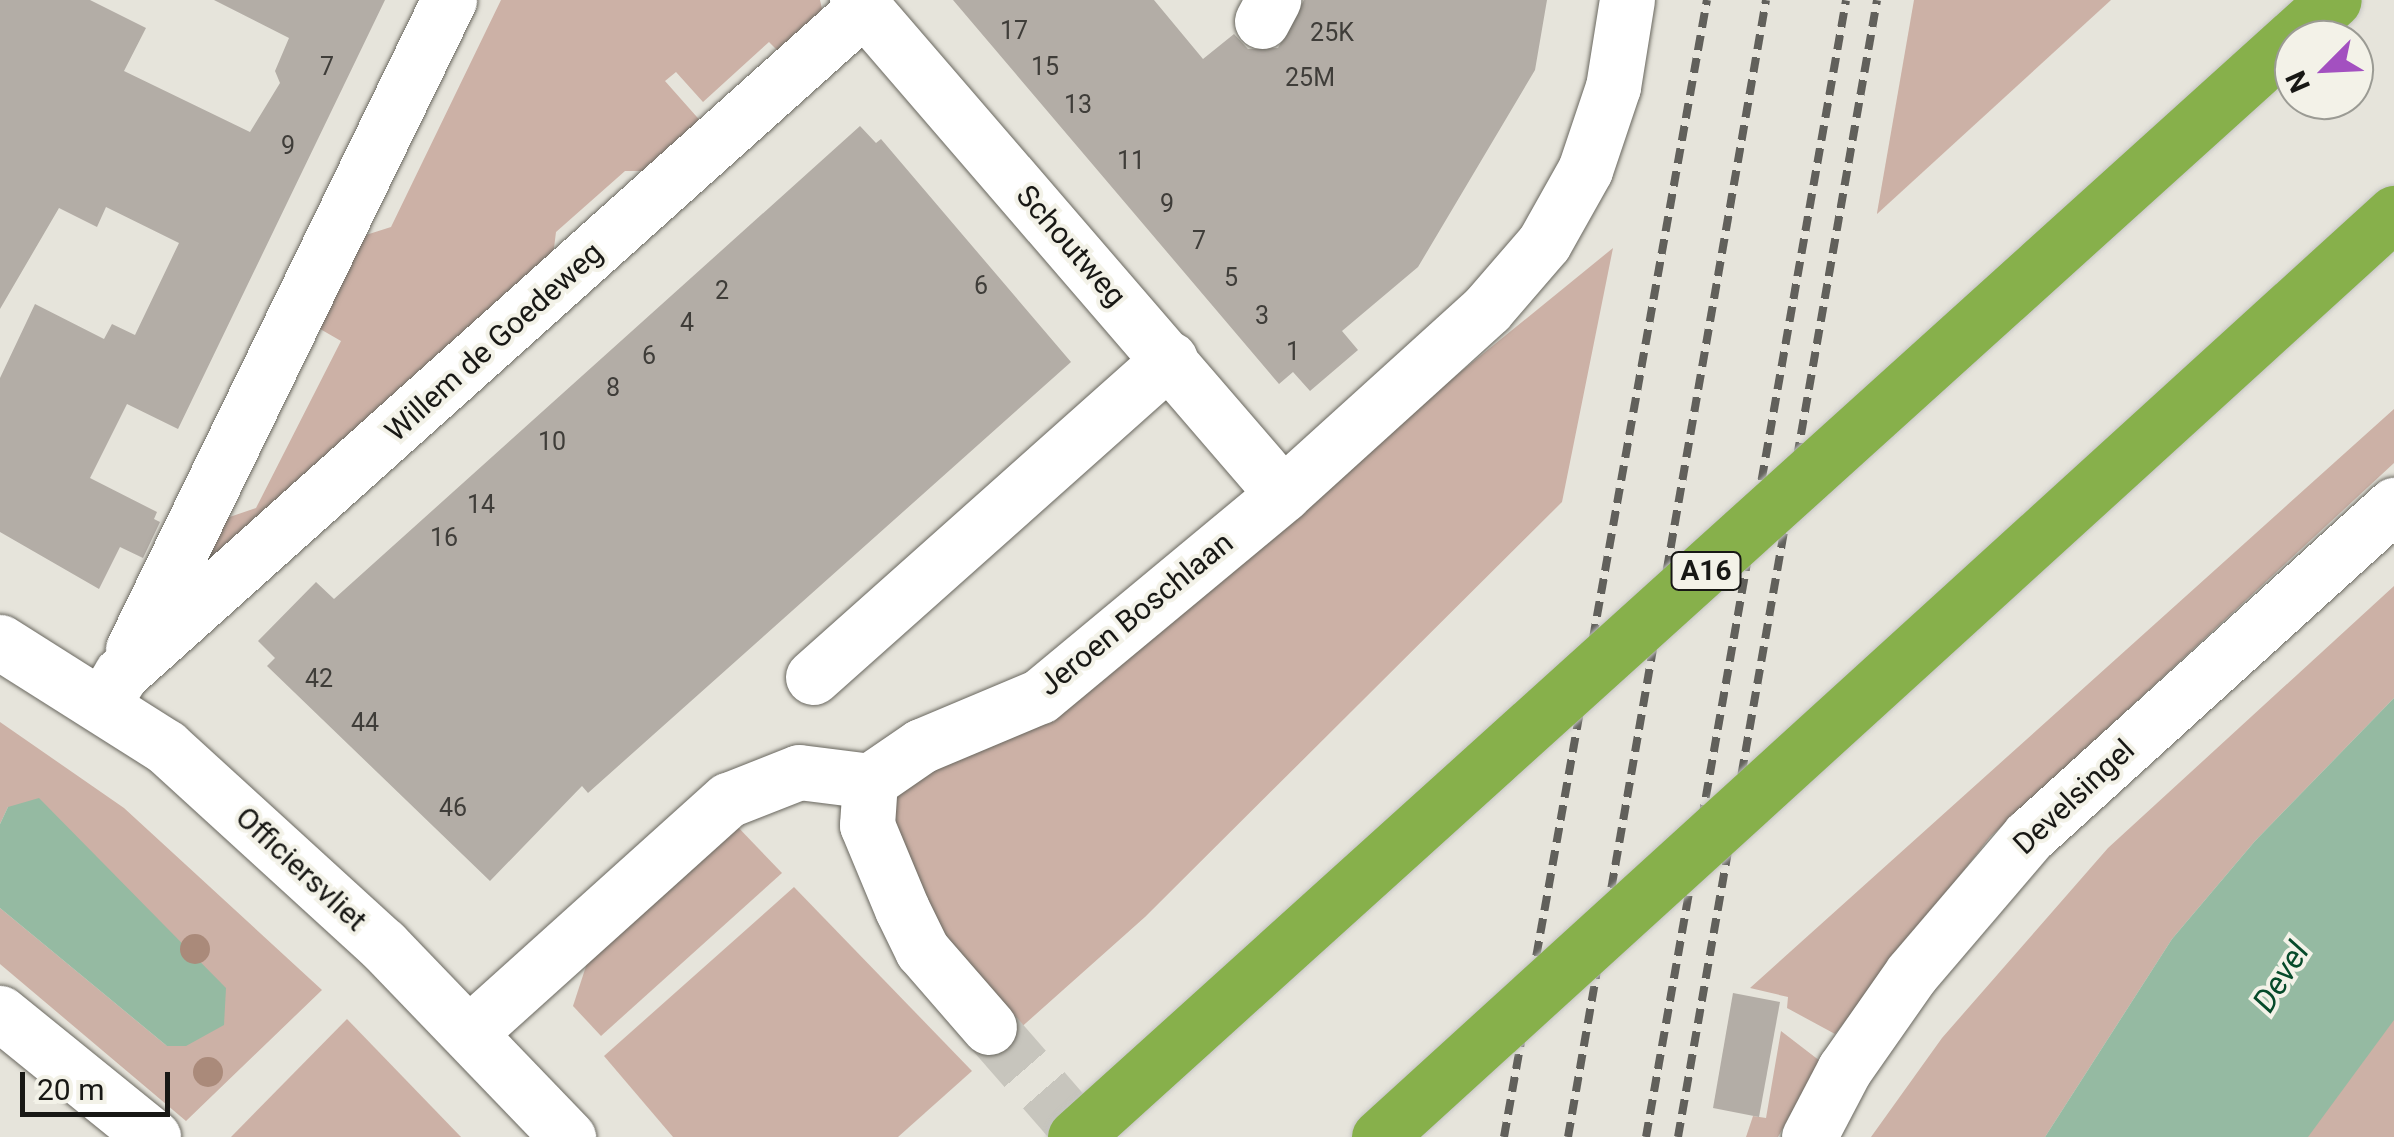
<!DOCTYPE html>
<html>
<head>
<meta charset="utf-8">
<style>
	body { margin:0 }
	#map { position:relative; width:2394px; height:1137px; overflow:hidden; background:#e6e4db; font-family:Roboto,sans-serif }
	div>[style] { position:absolute }
	[style*='--x'] { left:calc(var(--x)*1px); top:calc(var(--y)*1px); width:calc(var(--w)*1px); rotate:calc(var(--a)*1deg) }
	.green>* { inset:0; background:#ccb1a6 }
	.water>* { inset:0; background:#95baa2 }
	.building>* { inset:0; background:#b3ada6 }
	.street-tunnel>* { height:55px; margin-top:-27.5px; transform-origin:0; background:repeating-linear-gradient(90deg,#c7c5bd 0 55px,transparent 0 83px) }
	.roads { filter:drop-shadow(0 0 2px #69675f) drop-shadow(0 0 2px #69675f) }
	.street>* { height:55px; margin:-27.5px; padding:0 27.5px; transform-origin:27.5px; border-radius:27.5px; background:#fff }
	.secondary>* { height:55px; margin:-27.5px; padding:0 27.5px; transform-origin:27.5px; border-radius:27.5px; background:#fff }
	.rail>* { height:8px; margin-top:-4px; transform-origin:0; background:repeating-linear-gradient(90deg,#61605b 0 15px,transparent 0 23px) }
	.bridges { filter:drop-shadow(0 0 2px #c3c3c2) drop-shadow(0 0 2px #c3c3c2) }
	.highway-bridge>* { height:55px; margin:-27.5px; padding:0 27.5px; transform-origin:27.5px; border-radius:27.5px; background:#87b04b }
	.trees>* { width:30px; height:30px; margin:-15px; border-radius:50%; background:#aa8a7a }
	span { translate:-50% -50%; white-space:nowrap; text-align:center; line-height:1.15; -webkit-text-stroke:8px #f3f2e8; paint-order:stroke }
	.number-label { font-size:25px; color:#3f3d39 }
	.number-label span { -webkit-text-stroke-width:0 }
	.shield-label span { padding:2px 8px; background:#f3f2e8; border:2px solid; border-radius:8px; -webkit-text-stroke-width:0 }
	.shield-label { font-size:28px; color:#181815; font-weight:700 }
	.street-label { font-size:30px; color:#181815 }
	.water-label { font-size:32px; color:#064a2a; font-style:italic }
	.north { position:absolute; left:2274px; top:20px; width:100px; height:100px; box-sizing:border-box; background:#f3f2e8; border:2px solid #9b9b94; border-radius:50%; rotate:246deg; font-size:28px; font-weight:700; line-height:40px; text-align:center; color:#181815 }
	.north::after { content:''; display:block; margin:auto; width:35px; height:45px; background:#a350c0; clip-path:polygon(50% 0,100% 100%,50% 72%,0 100%) }
	.scale { position:absolute; left:20px; top:1072px; width:150px; height:45px; box-sizing:border-box; border:5px solid #181815; border-top:0; padding-left:12px; font-size:30px; line-height:35px; white-space:nowrap; color:#181815; -webkit-text-stroke:8px #f3f2e8; paint-order:stroke }
</style>
</head>
<body>
<div id="map">
	<div class="green">
		<div style="clip-path:polygon(501px 0,820px 0,822px 9px,783px 56px,769px 42px,703px 102px,676px 72px,665px 81px,704px 125px,655px 171px,625px 171px,556px 232px,552px 264px,201px 576px,212px 523px,256px 508px,341px 341px,308px 322px,347px 241px,391px 227px)"></div>
		<div style="clip-path:polygon(1914px 0,2111px 0,1877px 214px,1877px 213px)"></div>
		<div style="clip-path:polygon(1613px 248px,1562px 502px,1145px 917px,1017px 1031px,992px 1004px,895px 860px,889px 784px,1345px 466px)"></div>
		<div style="clip-path:polygon(2394px 409px,2394px 463px,1990px 837px,1835px 1034px,1787px 1008px,1788px 997px,1750px 988px)"></div>
		<div style="clip-path:polygon(2394px 586px,2394px 698px,2255px 841px,2172px 939px,2045px 1137px,1871px 1137px,1942px 1038px,2108px 848px)"></div>
		<div style="clip-path:polygon(0 722px,124px 808px,322px 990px,186px 1121px,0 964px,0 908px,167px 1046px,8px 807px,0 824px)"></div>
		<div style="clip-path:polygon(734px 823px,782px 873px,601px 1036px,573px 1006px,589px 957px)"></div>
		<div style="clip-path:polygon(794px 887px,972px 1071px,898px 1137px,673px 1137px,604px 1056px)"></div>
		<div style="clip-path:polygon(2394px 1017px,2394px 1137px,2288px 1137px)"></div>
		<div style="clip-path:polygon(347px 1019px,461px 1137px,231px 1137px)"></div>
		<div style="clip-path:polygon(1781px 1031px,1820px 1061px,1778px 1137px,1746px 1137px,1753px 1116px,1766px 1118px)"></div>
	</div>
	<div class="water">
		<div style="clip-path:polygon(2394px 698px,2394px 1020px,2308px 1137px,2045px 1137px,2172px 939px,2255px 841px)"></div>
		<div style="clip-path:polygon(39px 798px,226px 988px,224px 1025px,186px 1046px,167px 1046px,0 908px,0 824px,8px 807px)"></div>
	</div>
	<div class="building">
		<div style="clip-path:polygon(0 0,90px 0,146px 28px,124px 71px,250px 132px,280px 83px,275px 71px,289px 38px,214px 0,385px 0,178px 429px,127px 404px,90px 478px,157px 512px,154px 519px,160px 522px,143px 558px,120px 547px,99px 589px,0 532px,0 378px,35px 304px,104px 339px,112px 324px,135px 335px,179px 243px,106px 207px,97px 227px,59px 208px,0 309px)"></div>
		<div style="clip-path:polygon(953px 0,1154px 0,1203px 59px,1234px 34px,1248px 49px,1278px 48px,1304px 0,1547px 0,1535px 70px,1418px 267px,1342px 331px,1358px 350px,1310px 391px,1293px 372px,1279px 384px)"></div>
		<div style="clip-path:polygon(860px 126px,876px 143px,881px 139px,1071px 362px,588px 793px,582px 786px,490px 881px,267px 666px,275px 658px,258px 641px,316px 582px,334px 599px)"></div>
		<div style="clip-path:polygon(1733px 993px,1780px 1002px,1759px 1117px,1713px 1108px)"></div>
	</div>
	<div class="street-tunnel">
		<div style="--x:989;--y:1027;--w:146;--a:48.9"></div>
	</div>
	<div class="roads">
		<div class="street">
			<div style="--x:857;--y:0;--w:652;--a:49.23"></div>
			<div style="--x:1262;--y:21;--w:24;--a:-62"></div>
			<div style="--x:133;--y:649;--w:722;--a:-64.04"></div>
			<div style="--x:813;--y:677;--w:478;--a:-41.7"></div>
			<div style="--x:103;--y:703;--w:34;--a:-58"></div>
			<div style="--x:121;--y:674;--w:998;--a:-41.87"></div>
			<div style="--x:870;--y:781;--w:44;--a:93.9"></div>
			<div style="--x:867;--y:825;--w:91;--a:67.4"></div>
			<div style="--x:902;--y:909;--w:46;--a:64"></div>
			<div style="--x:922;--y:950;--w:102;--a:49"></div>
			<div style="--x:0;--y:1013;--w:197;--a:39"></div>
			<div style="--x:470;--y:1032;--w:347;--a:-42"></div>
			<div style="--x:728;--y:800;--w:76;--a:-21.5"></div>
			<div style="--x:799;--y:772;--w:72;--a:7.2"></div>
			<div style="--x:870;--y:781;--w:62;--a:-34.5"></div>
			<div style="--x:921;--y:746;--w:129;--a:-22.8"></div>
			<div style="--x:1040;--y:696;--w:316;--a:-39.7"></div>
			<div style="--x:1283;--y:494;--w:275;--a:-42.2"></div>
			<div style="--x:1487;--y:309;--w:87;--a:-49.2"></div>
			<div style="--x:1544;--y:243;--w:84;--a:-60.7"></div>
			<div style="--x:1585;--y:170;--w:88;--a:-71.4"></div>
			<div style="--x:1613;--y:87;--w:88;--a:-80.9"></div>
		</div>
		<div class="secondary">
			<div style="--x:0;--y:642;--w:196;--a:32.3"></div>
			<div style="--x:166;--y:747;--w:294;--a:42.4"></div>
			<div style="--x:383;--y:945;--w:267;--a:46.1"></div>
			<div style="--x:1809;--y:1137;--w:76;--a:-62.4"></div>
			<div style="--x:1844;--y:1070;--w:118;--a:-55"></div>
			<div style="--x:1912;--y:973;--w:180;--a:-49.5"></div>
			<div style="--x:2029;--y:836;--w:493;--a:-42.2"></div>
		</div>
	</div>
	<div class="rail">
		<div style="--x:1504;--y:1137;--w:1155;--a:-79.88"></div>
		<div style="--x:1568;--y:1137;--w:1154;--a:-80.12"></div>
		<div style="--x:1646;--y:1137;--w:1154;--a:-80.02"></div>
		<div style="--x:1678;--y:1137;--w:1154;--a:-80.07"></div>
	</div>
	<div class="bridges">
		<div class="highway-bridge">
			<div style="--x:1075;--y:1137;--w:1696;--a:-42.09"></div>
			<div style="--x:1379;--y:1137;--w:1373;--a:-42.31"></div>
		</div>
	</div>
	<div class="trees">
		<div style="left:195px;top:949px"></div>
		<div style="left:208px;top:1072px"></div>
	</div>
	<div class="number-label">
		<span style="left:1014px;top:31px">17</span>
		<span style="left:1332px;top:33px">25K</span>
		<span style="left:327px;top:67px">7</span>
		<span style="left:1045px;top:67px">15</span>
		<span style="left:1310px;top:78px">25M</span>
		<span style="left:1078px;top:105px">13</span>
		<span style="left:288px;top:146px">9</span>
		<span style="left:1131px;top:161px">11</span>
		<span style="left:1167px;top:204px">9</span>
		<span style="left:1199px;top:241px">7</span>
		<span style="left:1231px;top:278px">5</span>
		<span style="left:981px;top:286px">6</span>
		<span style="left:722px;top:291px">2</span>
		<span style="left:1262px;top:316px">3</span>
		<span style="left:687px;top:323px">4</span>
		<span style="left:1293px;top:352px">1</span>
		<span style="left:649px;top:356px">6</span>
		<span style="left:613px;top:388px">8</span>
		<span style="left:552px;top:442px">10</span>
		<span style="left:481px;top:505px">14</span>
		<span style="left:444px;top:538px">16</span>
		<span style="left:319px;top:679px">42</span>
		<span style="left:365px;top:723px">44</span>
		<span style="left:453px;top:808px">46</span>
	</div>
	<div class="shield-label">
		<span style="left:1706px;top:571px">A16</span>
	</div>
	<div class="street-label">
		<span style="left:1071px;top:246px;rotate:49deg">Schoutweg</span>
		<span style="left:494px;top:342px;rotate:-42deg">Willem de Goedeweg</span>
		<span style="left:1136px;top:614px;rotate:-39deg">Jeroen Boschlaan</span>
		<span style="left:2074px;top:797px;rotate:-43deg">Develsingel</span>
		<span style="left:301px;top:869px;rotate:43deg">Officiersvliet</span>
	</div>
	<div class="water-label">
		<span style="left:2281px;top:977px;rotate:-58deg">Devel</span>
	</div>
	<div class="north">N</div>
	<div class="scale">20 m</div>
</div>
</body>
</html>
